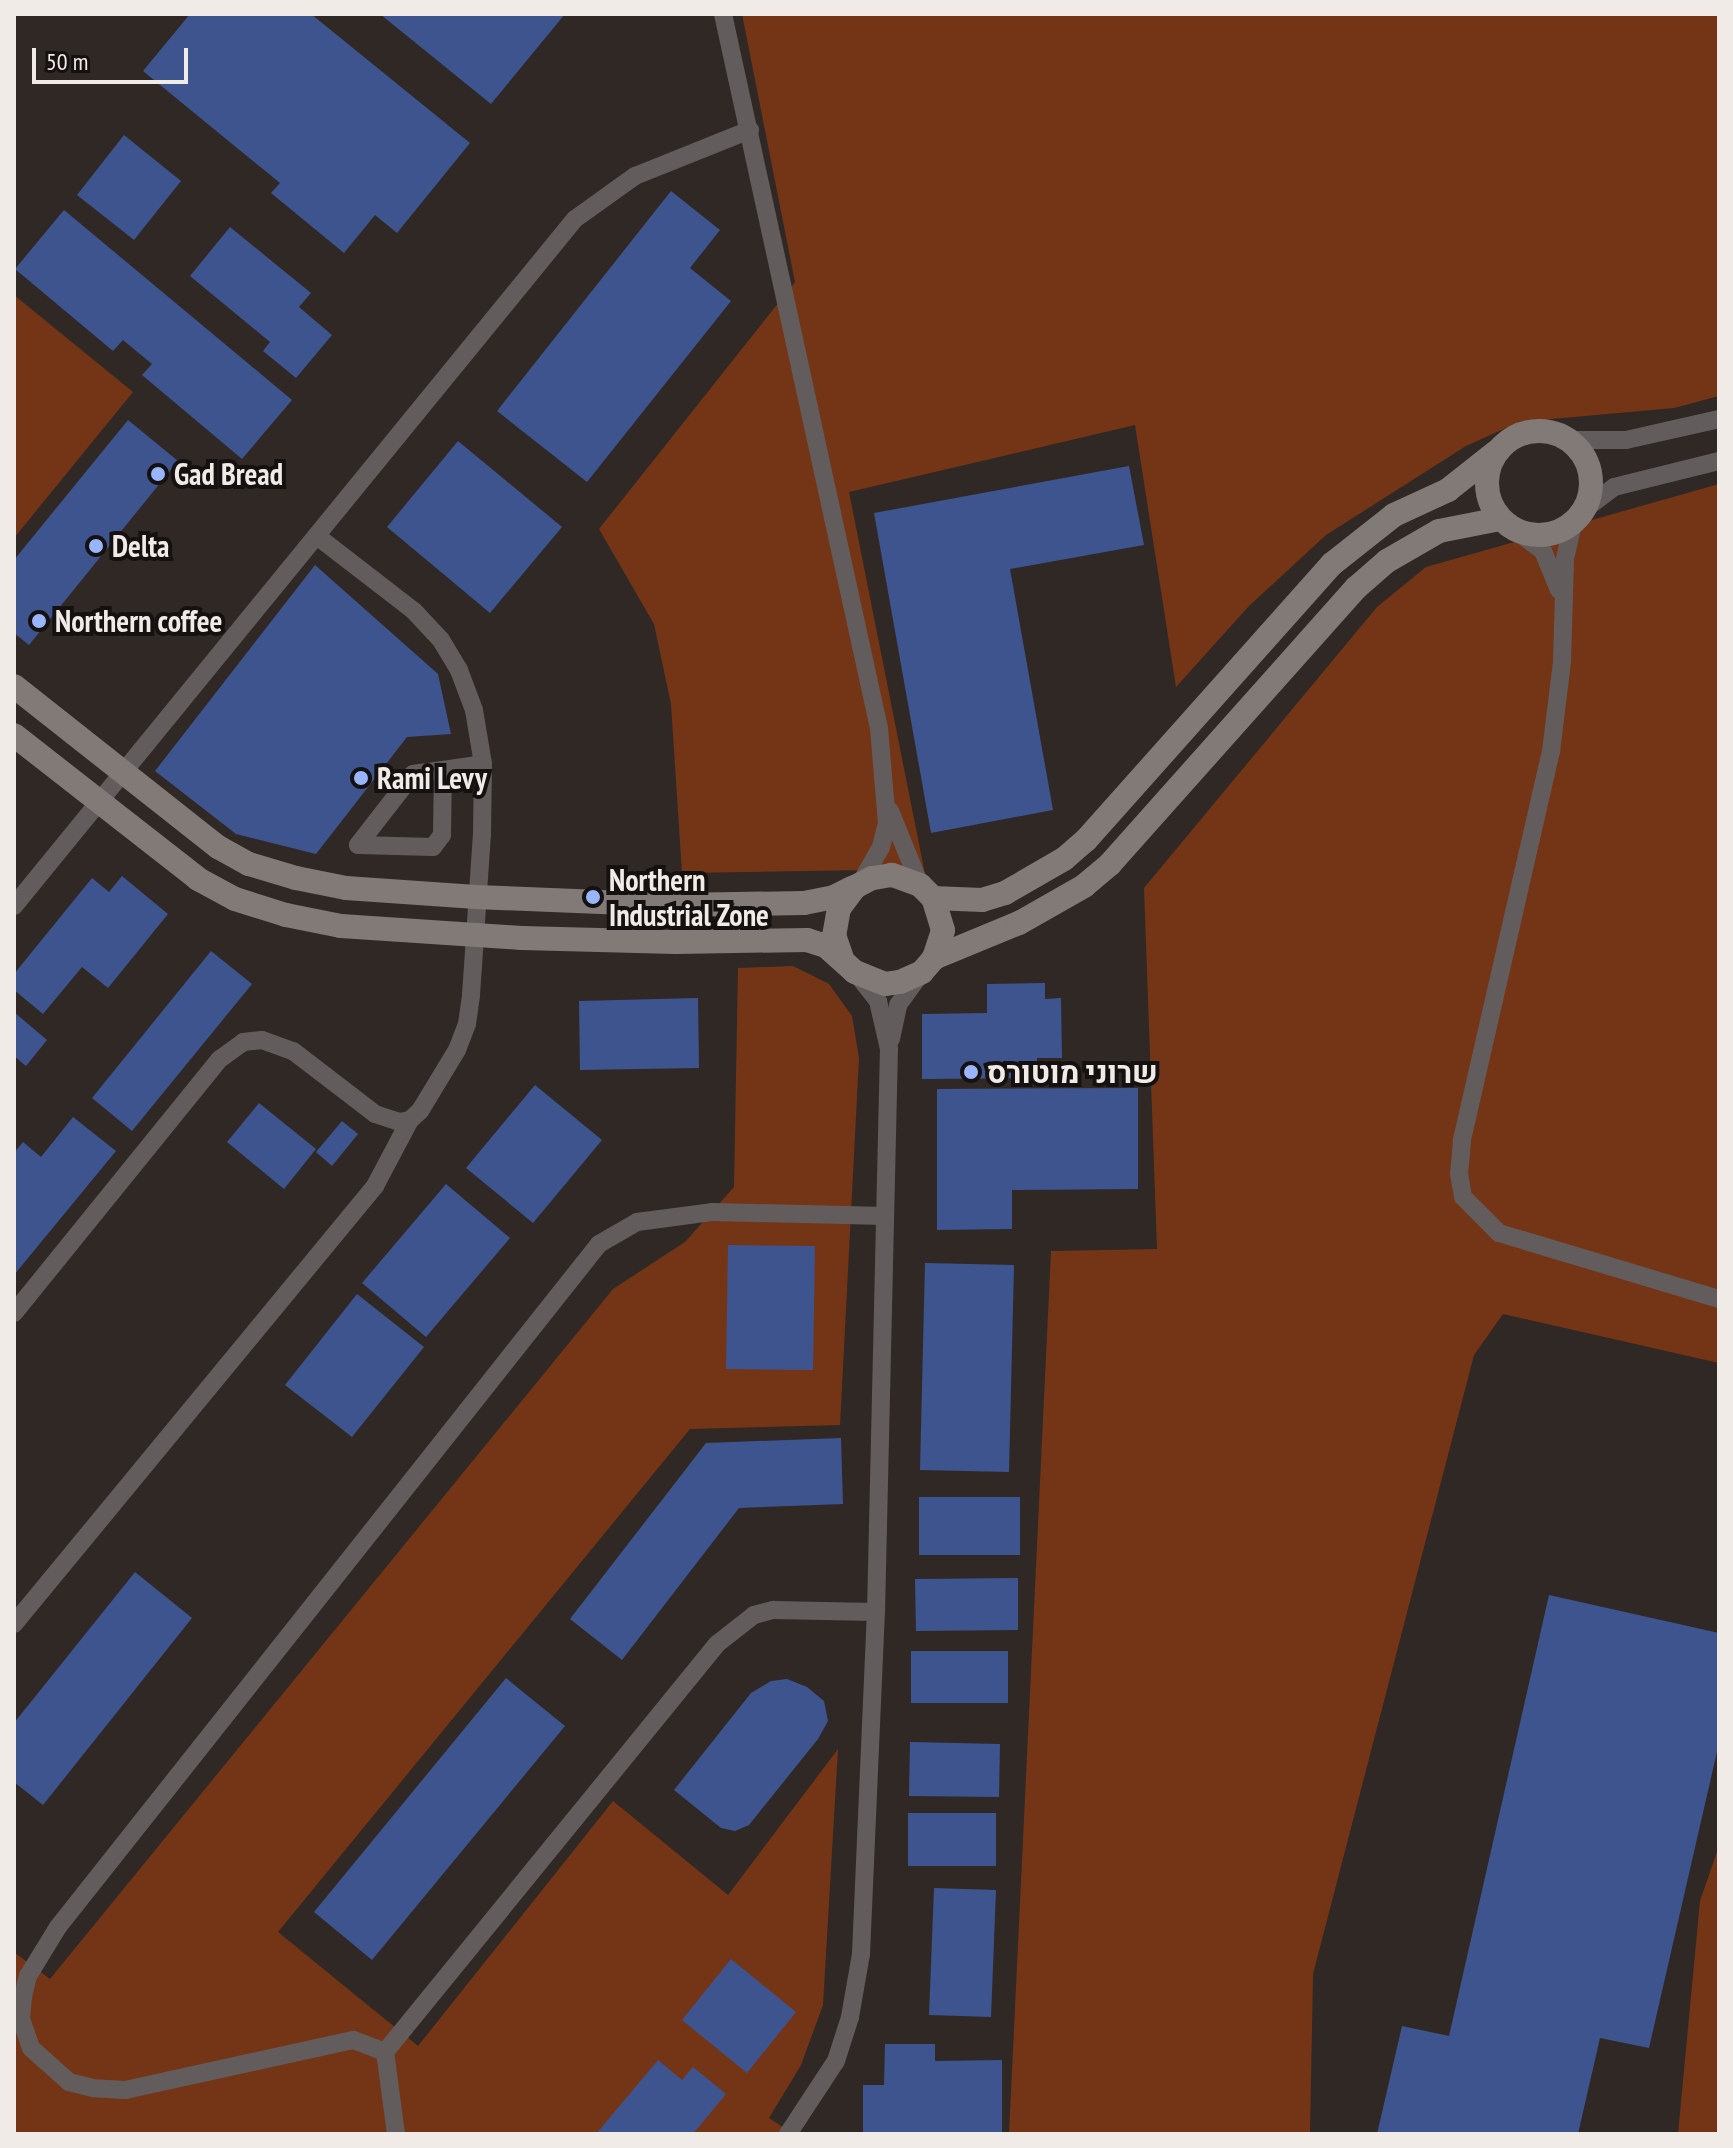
<!DOCTYPE html>
<html>
<head>
<meta charset="utf-8">
<style>
	body { margin:0 }
	#map { position:relative; width:1733px; height:2148px; overflow:hidden; background:#302824; font-family:"PT Sans Narrow",Heebo,sans-serif }
	div>[style] { position:absolute }
	[style*='--x'] { left:calc(var(--x)*1px); top:calc(var(--y)*1px); width:calc(var(--w)*1px); rotate:calc(var(--a)*1deg) }
	.green>* { inset:0; background:#743517 }
	.building>* { inset:0; background:#3e548f }
	.street>* { height:18px; margin:-9px; padding:0 9px; transform-origin:9px; border-radius:9px; background:#625d5c }
	.secondary>* { height:24px; margin:-12px; padding:0 12px; transform-origin:12px; border-radius:12px; background:#817a77 }
	.secondary>.ring { margin:-12px; padding:0; box-sizing:content-box; background:none; border:24px solid #817a77; border-radius:50% }
	.dots>* { width:22px; height:22px; translate:-50% -50%; box-sizing:border-box; border:4px solid #151110; border-radius:50% }
	span { translate:-50% -50%; white-space:nowrap; text-align:center; line-height:1.15; -webkit-text-stroke:8px #151110; paint-order:stroke }
	.poi-label { font-size:30px; color:#f1ebe8; font-weight:700 }
	.left { translate:0 -50%; text-align:left }
	.frame { position:absolute; inset:0; border:16px solid #f1ebe8; pointer-events:none }
	.scale { position:absolute; left:32px; top:48px; width:156px; height:36px; box-sizing:border-box; border:4px solid #f1ebe8; border-top:0; padding-left:10px; font-size:24px; line-height:28px; white-space:nowrap; color:#f1ebe8; -webkit-text-stroke:6px #151110; paint-order:stroke }
</style>
</head>
<body>
<div id="map">
	<div class="green">
		<div style="clip-path:polygon(742px 14px,1719px 14px,1719px 396px,1674px 408px,1519px 422px,1466px 446px,1326px 535px,1249px 606px,1176px 687px,1135px 425px,849px 492px,924px 869px,682px 873px,671px 704px,654px 624px,599px 529px,795px 282px)"></div>
		<div style="clip-path:polygon(14px 295px,133px 392px,14px 538px)"></div>
		<div style="clip-path:polygon(1719px 484px,1719px 1363px,1503px 1314px,1474px 1355px,1313px 1974px,1310px 2134px,1009px 2134px,1051px 1251px,1157px 1249px,1144px 888px,1377px 607px,1426px 567px)"></div>
		<div style="clip-path:polygon(793px 966px,829px 984px,852px 1016px,859px 1058px,840px 1425px,690px 1429px,278px 1932px,418px 2046px,613px 1801px,728px 1895px,838px 1749px,823px 2005px,801px 2065px,769px 2118px,793px 2134px,14px 2134px,14px 1952px,50px 1979px,613px 1289px,685px 1242px,734px 1187px,738px 968px)"></div>
		<div style="clip-path:polygon(1719px 1846px,1719px 2134px,1678px 2134px,1700px 1901px)"></div>
	</div>
	<div class="building">
		<div style="clip-path:polygon(190px 14px,311px 14px,470px 143px,397px 233px,375px 215px,344px 253px,271px 193px,280px 183px,143px 71px)"></div>
		<div style="clip-path:polygon(380px 14px,565px 14px,491px 104px)"></div>
		<div style="clip-path:polygon(124px 135px,181px 181px,134px 240px,77px 195px)"></div>
		<div style="clip-path:polygon(671px 191px,720px 230px,690px 268px,731px 301px,587px 482px,497px 411px)"></div>
		<div style="clip-path:polygon(64px 210px,292px 400px,242px 459px,142px 375px,152px 364px,123px 340px,113px 351px,15px 269px)"></div>
		<div style="clip-path:polygon(230px 227px,311px 293px,299px 307px,332px 335px,296px 378px,263px 351px,270px 342px,190px 276px)"></div>
		<div style="clip-path:polygon(128px 420px,178px 461px,29px 645px,14px 633px,14px 560px)"></div>
		<div style="clip-path:polygon(458px 441px,562px 527px,490px 613px,387px 527px)"></div>
		<div style="clip-path:polygon(1129px 466px,1144px 545px,1010px 569px,1053px 810px,931px 833px,874px 513px)"></div>
		<div style="clip-path:polygon(315px 565px,438px 674px,451px 734px,407px 737px,316px 854px,236px 834px,155px 771px)"></div>
		<div style="clip-path:polygon(122px 876px,168px 914px,108px 988px,82px 967px,43px 1014px,14px 990px,14px 974px,92px 878px,109px 892px)"></div>
		<div style="clip-path:polygon(211px 951px,252px 984px,132px 1131px,92px 1098px)"></div>
		<div style="clip-path:polygon(1045px 983px,1045px 999px,1061px 998px,1062px 1058px,1037px 1058px,1037px 1078px,922px 1079px,922px 1014px,987px 1013px,987px 984px)"></div>
		<div style="clip-path:polygon(698px 998px,699px 1068px,580px 1070px,579px 1001px)"></div>
		<div style="clip-path:polygon(14px 1012px,47px 1040px,26px 1066px,14px 1056px)"></div>
		<div style="clip-path:polygon(535px 1085px,602px 1140px,533px 1223px,466px 1168px)"></div>
		<div style="clip-path:polygon(1138px 1088px,1138px 1189px,1012px 1190px,1012px 1229px,937px 1230px,937px 1089px)"></div>
		<div style="clip-path:polygon(259px 1103px,316px 1149px,284px 1189px,227px 1142px)"></div>
		<div style="clip-path:polygon(73px 1117px,116px 1151px,14px 1275px,14px 1153px,23px 1142px,41px 1157px)"></div>
		<div style="clip-path:polygon(342px 1121px,358px 1134px,332px 1166px,316px 1152px)"></div>
		<div style="clip-path:polygon(446px 1184px,510px 1238px,426px 1337px,362px 1283px)"></div>
		<div style="clip-path:polygon(728px 1245px,815px 1246px,813px 1370px,726px 1369px)"></div>
		<div style="clip-path:polygon(925px 1263px,1014px 1265px,1009px 1472px,920px 1470px)"></div>
		<div style="clip-path:polygon(357px 1294px,424px 1347px,352px 1437px,285px 1385px)"></div>
		<div style="clip-path:polygon(841px 1438px,843px 1504px,739px 1508px,622px 1660px,570px 1619px,706px 1443px)"></div>
		<div style="clip-path:polygon(919px 1497px,1020px 1497px,1020px 1555px,919px 1555px)"></div>
		<div style="clip-path:polygon(135px 1572px,192px 1618px,43px 1805px,14px 1782px,14px 1723px)"></div>
		<div style="clip-path:polygon(1018px 1578px,1018px 1630px,916px 1631px,915px 1579px)"></div>
		<div style="clip-path:polygon(1549px 1595px,1719px 1633px,1719px 1743px,1649px 2048px,1600px 2038px,1578px 2134px,1377px 2134px,1402px 2026px,1449px 2036px)"></div>
		<div style="clip-path:polygon(911px 1651px,1008px 1651px,1008px 1703px,911px 1703px)"></div>
		<div style="clip-path:polygon(506px 1678px,565px 1726px,372px 1960px,314px 1912px)"></div>
		<div style="clip-path:polygon(787px 1679px,807px 1687px,824px 1701px,828px 1721px,818px 1739px,749px 1825px,735px 1831px,721px 1828px,674px 1790px,751px 1693px,771px 1681px)"></div>
		<div style="clip-path:polygon(910px 1742px,1000px 1744px,999px 1797px,909px 1796px)"></div>
		<div style="clip-path:polygon(908px 1813px,996px 1813px,996px 1866px,908px 1866px)"></div>
		<div style="clip-path:polygon(934px 1888px,996px 1890px,991px 2017px,929px 2015px)"></div>
		<div style="clip-path:polygon(731px 1959px,796px 2012px,747px 2073px,682px 2020px)"></div>
		<div style="clip-path:polygon(885px 2044px,935px 2044px,935px 2061px,1002px 2060px,1002px 2134px,863px 2134px,863px 2085px,884px 2085px)"></div>
		<div style="clip-path:polygon(658px 2060px,682px 2080px,693px 2067px,726px 2094px,693px 2134px,596px 2134px)"></div>
	</div>
	<div class="street">
		<div style="--x:723;--y:14;--w:731;--a:77.68"></div>
		<div style="--x:879;--y:728;--w:95;--a:85.2"></div>
		<div style="--x:887;--y:823;--w:25;--a:104"></div>
		<div style="--x:881;--y:847;--w:43;--a:119.6"></div>
		<div style="--x:1570;--y:440;--w:56;--a:0"></div>
		<div style="--x:1626;--y:440;--w:95;--a:-12.7"></div>
		<div style="--x:1585;--y:509;--w:36;--a:-37"></div>
		<div style="--x:1614;--y:487;--w:108;--a:-13.9"></div>
		<div style="--x:1573;--y:524;--w:37;--a:103"></div>
		<div style="--x:1565;--y:560;--w:102;--a:91.7"></div>
		<div style="--x:1562;--y:662;--w:90;--a:97"></div>
		<div style="--x:1551;--y:751;--w:400;--a:102.9"></div>
		<div style="--x:1462;--y:1141;--w:33;--a:95"></div>
		<div style="--x:1459;--y:1174;--w:23;--a:80"></div>
		<div style="--x:1463;--y:1197;--w:51;--a:45"></div>
		<div style="--x:1499;--y:1233;--w:230;--a:16.7"></div>
		<div style="--x:1515;--y:530;--w:35;--a:37"></div>
		<div style="--x:1543;--y:551;--w:42;--a:67.7"></div>
		<div style="--x:443;--y:770;--w:65;--a:90.9"></div>
		<div style="--x:442;--y:835;--w:15;--a:127"></div>
		<div style="--x:433;--y:847;--w:75;--a:-178.5"></div>
		<div style="--x:358;--y:845;--w:90;--a:-52.2"></div>
		<div style="--x:413;--y:774;--w:30;--a:-8"></div>
		<div style="--x:443;--y:770;--w:40;--a:-8.5"></div>
		<div style="--x:890;--y:811;--w:80;--a:67.9"></div>
		<div style="--x:14;--y:906;--w:887;--a:-50.77"></div>
		<div style="--x:575;--y:219;--w:74;--a:-35.6"></div>
		<div style="--x:635;--y:176;--w:124;--a:-21.8"></div>
		<div style="--x:891;--y:1039;--w:35;--a:-78"></div>
		<div style="--x:898;--y:1005;--w:36;--a:-54"></div>
		<div style="--x:14;--y:1313;--w:327;--a:-51"></div>
		<div style="--x:220;--y:1059;--w:29;--a:-36"></div>
		<div style="--x:243;--y:1042;--w:19;--a:-6"></div>
		<div style="--x:262;--y:1040;--w:33;--a:20"></div>
		<div style="--x:293;--y:1051;--w:103;--a:37.5"></div>
		<div style="--x:375;--y:1114;--w:25;--a:18"></div>
		<div style="--x:399;--y:1122;--w:11;--a:-10"></div>
		<div style="--x:410;--y:1120;--w:13;--a:-42"></div>
		<div style="--x:420;--y:1111;--w:71;--a:-58.8"></div>
		<div style="--x:457;--y:1050;--w:28;--a:-69"></div>
		<div style="--x:467;--y:1024;--w:29;--a:-82"></div>
		<div style="--x:471;--y:995;--w:161;--a:-86.1"></div>
		<div style="--x:482;--y:834;--w:70;--a:-89.2"></div>
		<div style="--x:483;--y:764;--w:55;--a:-99.5"></div>
		<div style="--x:474;--y:710;--w:43;--a:-110.6"></div>
		<div style="--x:459;--y:670;--w:35;--a:-121"></div>
		<div style="--x:441;--y:640;--w:40;--a:-133"></div>
		<div style="--x:414;--y:611;--w:123;--a:-142.3"></div>
		<div style="--x:14;--y:1624;--w:568;--a:-50.5"></div>
		<div style="--x:375;--y:1186;--w:75;--a:-62.1"></div>
		<div style="--x:385;--y:2052;--w:34;--a:-159"></div>
		<div style="--x:353;--y:2040;--w:232;--a:167.6"></div>
		<div style="--x:126;--y:2090;--w:33;--a:-177"></div>
		<div style="--x:93;--y:2088;--w:25;--a:-166"></div>
		<div style="--x:69;--y:2082;--w:51;--a:-138.2"></div>
		<div style="--x:31;--y:2048;--w:31;--a:-109"></div>
		<div style="--x:21;--y:2019;--w:22;--a:-85"></div>
		<div style="--x:23;--y:1997;--w:22;--a:-77"></div>
		<div style="--x:28;--y:1976;--w:57;--a:-58.5"></div>
		<div style="--x:58;--y:1927;--w:871;--a:-51.62"></div>
		<div style="--x:599;--y:1244;--w:44;--a:-30.1"></div>
		<div style="--x:637;--y:1222;--w:77;--a:-7.5"></div>
		<div style="--x:713;--y:1212;--w:172;--a:1.3"></div>
		<div style="--x:396;--y:2134;--w:83;--a:-97.6"></div>
		<div style="--x:385;--y:2052;--w:526;--a:-50.86"></div>
		<div style="--x:717;--y:1644;--w:47;--a:-38.1"></div>
		<div style="--x:754;--y:1615;--w:20;--a:-15"></div>
		<div style="--x:773;--y:1610;--w:103;--a:1.1"></div>
		<div style="--x:788;--y:2134;--w:87;--a:-56.7"></div>
		<div style="--x:836;--y:2061;--w:46;--a:-72.3"></div>
		<div style="--x:850;--y:2017;--w:64;--a:-80.1"></div>
		<div style="--x:861;--y:1954;--w:342;--a:-87.5"></div>
		<div style="--x:876;--y:1612;--w:563;--a:-88.68"></div>
		<div style="--x:889;--y:1049;--w:49;--a:-102.9"></div>
		<div style="--x:878;--y:1001;--w:37;--a:-128"></div>
	</div>
	<div class="secondary">
		<div class="ring" style="left:1487px;top:431px;width:80px;height:80px"></div>
		<div style="--x:14;--y:686;--w:260;--a:38.3"></div>
		<div style="--x:218;--y:847;--w:35;--a:29"></div>
		<div style="--x:249;--y:864;--w:49;--a:16.6"></div>
		<div style="--x:296;--y:878;--w:51;--a:11.3"></div>
		<div style="--x:346;--y:888;--w:130;--a:4"></div>
		<div style="--x:476;--y:897;--w:199;--a:2.3"></div>
		<div style="--x:675;--y:905;--w:129;--a:-0.9"></div>
		<div style="--x:804;--y:903;--w:31;--a:-11"></div>
		<div style="--x:834;--y:897;--w:20;--a:-27"></div>
		<div style="--x:14;--y:735;--w:234;--a:38"></div>
		<div style="--x:198;--y:879;--w:42;--a:28.4"></div>
		<div style="--x:235;--y:899;--w:53;--a:17.4"></div>
		<div style="--x:286;--y:915;--w:56;--a:11.3"></div>
		<div style="--x:341;--y:926;--w:181;--a:3.8"></div>
		<div style="--x:522;--y:938;--w:153;--a:1.5"></div>
		<div style="--x:675;--y:942;--w:132;--a:-0.9"></div>
		<div style="--x:807;--y:940;--w:20;--a:18"></div>
		<div style="--x:826;--y:946;--w:39;--a:42"></div>
		<div style="--x:855;--y:972;--w:32;--a:22"></div>
		<div style="--x:885;--y:984;--w:15;--a:-8"></div>
		<div style="--x:900;--y:982;--w:24;--a:-24"></div>
		<div style="--x:922;--y:972;--w:18;--a:-49"></div>
		<div style="--x:934;--y:958;--w:29;--a:-72"></div>
		<div style="--x:943;--y:930;--w:34;--a:-107"></div>
		<div style="--x:933;--y:898;--w:18;--a:-135"></div>
		<div style="--x:920;--y:885;--w:30;--a:-160"></div>
		<div style="--x:892;--y:875;--w:20;--a:171"></div>
		<div style="--x:872;--y:878;--w:19;--a:152"></div>
		<div style="--x:855;--y:887;--w:26;--a:127"></div>
		<div style="--x:839;--y:908;--w:27;--a:100"></div>
		<div style="--x:834;--y:935;--w:24;--a:71"></div>
		<div style="--x:933;--y:898;--w:49;--a:2.3"></div>
		<div style="--x:982;--y:900;--w:24;--a:-17"></div>
		<div style="--x:1005;--y:893;--w:68;--a:-30"></div>
		<div style="--x:1064;--y:859;--w:29;--a:-41"></div>
		<div style="--x:1086;--y:840;--w:370;--a:-48.3"></div>
		<div style="--x:1332;--y:564;--w:79;--a:-38.3"></div>
		<div style="--x:1394;--y:515;--w:60;--a:-24.8"></div>
		<div style="--x:1448;--y:490;--w:61;--a:-38.4"></div>
		<div style="--x:934;--y:958;--w:92;--a:-22.4"></div>
		<div style="--x:1019;--y:923;--w:75;--a:-29.6"></div>
		<div style="--x:1084;--y:886;--w:34;--a:-40"></div>
		<div style="--x:1110;--y:864;--w:370;--a:-48.3"></div>
		<div style="--x:1356;--y:588;--w:41;--a:-41.1"></div>
		<div style="--x:1387;--y:561;--w:60;--a:-30"></div>
		<div style="--x:1439;--y:531;--w:62;--a:-11.1"></div>
	</div>
	<div class="dots">
		<div style="left:158px;top:474px;background:#98b5fd"></div>
		<div style="left:96px;top:546px;background:#98b5fd"></div>
		<div style="left:39px;top:621px;background:#98b5fd"></div>
		<div style="left:361px;top:778px;background:#98b5fd"></div>
		<div style="left:593px;top:897px;background:#98b5fd"></div>
		<div style="left:971px;top:1072px;background:#98b5fd"></div>
	</div>
	<div class="poi-label">
		<span class="left" style="left:174px;top:474px">Gad Bread</span>
		<span class="left" style="left:112px;top:546px">Delta</span>
		<span class="left" style="left:55px;top:621px">Northern coffee</span>
		<span class="left" style="left:377px;top:778px">Rami Levy</span>
		<span class="left" style="left:609px;top:897px">Northern<br>Industrial Zone</span>
		<span class="left" style="left:987px;top:1072px">שרוני מוטורס</span>
	</div>
	<div class="frame"></div>
	<div class="scale">50 m</div>
</div>
</body>
</html>
